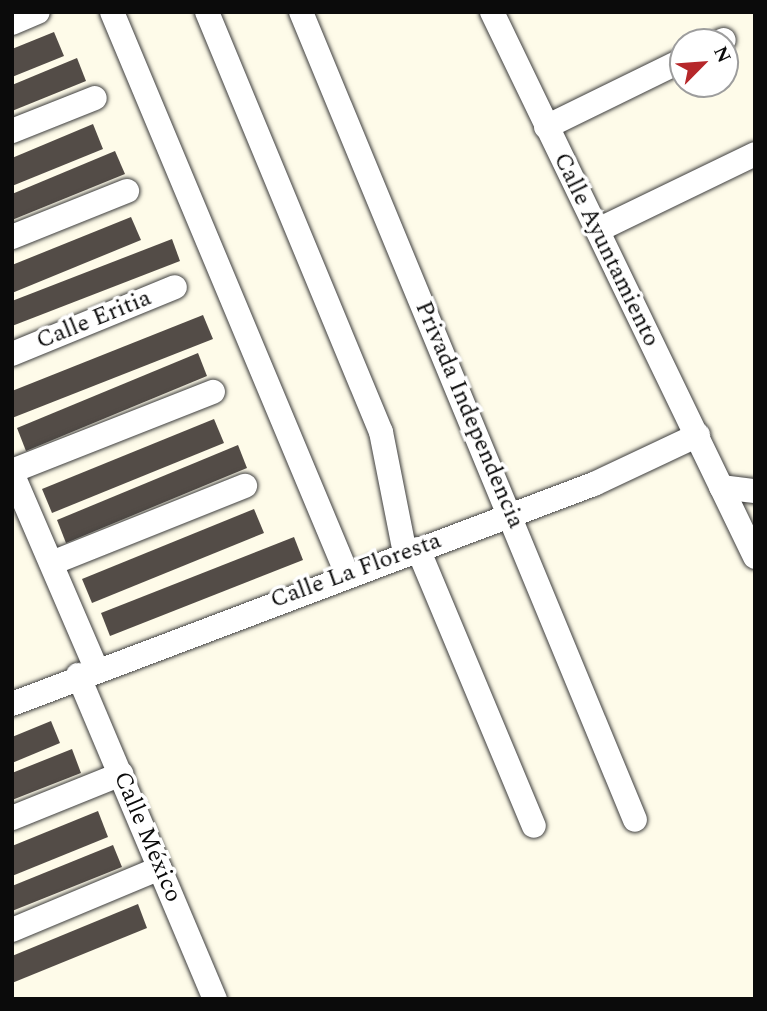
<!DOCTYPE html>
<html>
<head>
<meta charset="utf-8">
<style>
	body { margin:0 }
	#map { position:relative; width:767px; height:1011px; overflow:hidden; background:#fefbe9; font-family:Spectral,serif }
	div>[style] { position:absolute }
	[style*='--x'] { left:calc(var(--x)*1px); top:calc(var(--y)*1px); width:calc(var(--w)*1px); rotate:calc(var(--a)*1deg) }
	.building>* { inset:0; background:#534c47 }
	.roads { filter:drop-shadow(0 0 2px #3e3e3e) drop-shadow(0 0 2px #3e3e3e) }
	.minor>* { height:24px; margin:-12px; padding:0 12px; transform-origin:12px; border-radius:12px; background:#fff }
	span { translate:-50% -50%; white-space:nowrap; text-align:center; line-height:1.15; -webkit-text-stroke:7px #fff; paint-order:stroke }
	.street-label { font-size:24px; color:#0b0b0b }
	.frame { position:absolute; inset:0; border:14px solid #0b0b0b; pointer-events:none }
	.north { position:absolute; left:669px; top:28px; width:70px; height:70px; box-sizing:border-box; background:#fff; border:2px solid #9d9d9d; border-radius:50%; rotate:65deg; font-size:19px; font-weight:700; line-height:28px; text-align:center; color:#0b0b0b }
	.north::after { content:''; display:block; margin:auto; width:24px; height:32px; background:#b6272a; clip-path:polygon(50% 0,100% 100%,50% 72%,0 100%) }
</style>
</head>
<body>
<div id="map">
	<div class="building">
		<div style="clip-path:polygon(54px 32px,64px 56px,12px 77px,12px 49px)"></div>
		<div style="clip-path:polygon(77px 58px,86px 81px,12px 111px,12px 85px)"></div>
		<div style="clip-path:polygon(93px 124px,103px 149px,12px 186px,12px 158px)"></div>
		<div style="clip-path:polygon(115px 151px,125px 174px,12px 220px,12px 194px)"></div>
		<div style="clip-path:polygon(131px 217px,141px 240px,12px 293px,12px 265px)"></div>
		<div style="clip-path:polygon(172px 239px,180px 261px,12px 326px,12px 301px)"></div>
		<div style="clip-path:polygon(203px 315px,213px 339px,12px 418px,12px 391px)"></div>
		<div style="clip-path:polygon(198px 353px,207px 376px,26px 451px,17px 428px)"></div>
		<div style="clip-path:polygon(214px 419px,224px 443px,52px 513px,42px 489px)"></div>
		<div style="clip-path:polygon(238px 445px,247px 468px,66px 543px,57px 520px)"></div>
		<div style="clip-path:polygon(254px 509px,264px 533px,92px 603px,82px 579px)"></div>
		<div style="clip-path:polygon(294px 537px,303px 560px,110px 636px,101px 613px)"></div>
		<div style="clip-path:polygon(51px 721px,60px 743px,12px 763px,12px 737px)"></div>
		<div style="clip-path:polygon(72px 749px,81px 773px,12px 800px,12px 773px)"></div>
		<div style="clip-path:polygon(98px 811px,108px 837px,12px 876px,12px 846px)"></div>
		<div style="clip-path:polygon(113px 845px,122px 867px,12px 911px,12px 886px)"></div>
		<div style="clip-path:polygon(138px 904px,147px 928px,12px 983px,12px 956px)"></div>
	</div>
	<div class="roads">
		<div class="minor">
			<div style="--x:112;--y:12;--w:609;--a:67.31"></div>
			<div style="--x:207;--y:12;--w:455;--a:67.5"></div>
			<div style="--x:381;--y:432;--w:123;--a:78.8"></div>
			<div style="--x:301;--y:12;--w:874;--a:67.54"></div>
			<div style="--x:492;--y:12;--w:605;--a:64.24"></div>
			<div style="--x:12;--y:23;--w:28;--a:-23"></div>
			<div style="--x:719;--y:42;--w:5;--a:-22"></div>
			<div style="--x:546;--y:127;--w:153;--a:-26.1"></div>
			<div style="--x:12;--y:131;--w:89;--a:-21.7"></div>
			<div style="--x:598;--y:230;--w:174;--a:-25.8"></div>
			<div style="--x:12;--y:237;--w:124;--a:-21.8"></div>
			<div style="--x:12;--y:354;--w:176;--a:-22.3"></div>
			<div style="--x:12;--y:471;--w:216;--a:-21.5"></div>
			<div style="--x:12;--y:473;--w:212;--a:66.7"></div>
			<div style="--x:721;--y:487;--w:34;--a:7"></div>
			<div style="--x:418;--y:549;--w:300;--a:67.3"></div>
			<div style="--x:52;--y:563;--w:208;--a:-21.8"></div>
			<div style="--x:78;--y:675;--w:352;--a:67.1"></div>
			<div style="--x:12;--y:704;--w:622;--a:-20.71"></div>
			<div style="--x:594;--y:484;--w:115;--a:-25.2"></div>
			<div style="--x:12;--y:818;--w:118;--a:-22"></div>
			<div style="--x:12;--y:930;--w:160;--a:-22.7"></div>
		</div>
	</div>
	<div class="street-label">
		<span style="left:606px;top:250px;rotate:64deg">Calle Ayuntamiento</span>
		<span style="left:94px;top:320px;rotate:-22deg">Calle Eritia</span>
		<span style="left:469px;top:415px;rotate:67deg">Privada Independencia</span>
		<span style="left:356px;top:571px;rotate:-20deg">Calle La Floresta</span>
		<span style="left:147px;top:837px;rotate:67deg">Calle México</span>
	</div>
	<div class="frame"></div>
	<div class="north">N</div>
</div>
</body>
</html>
